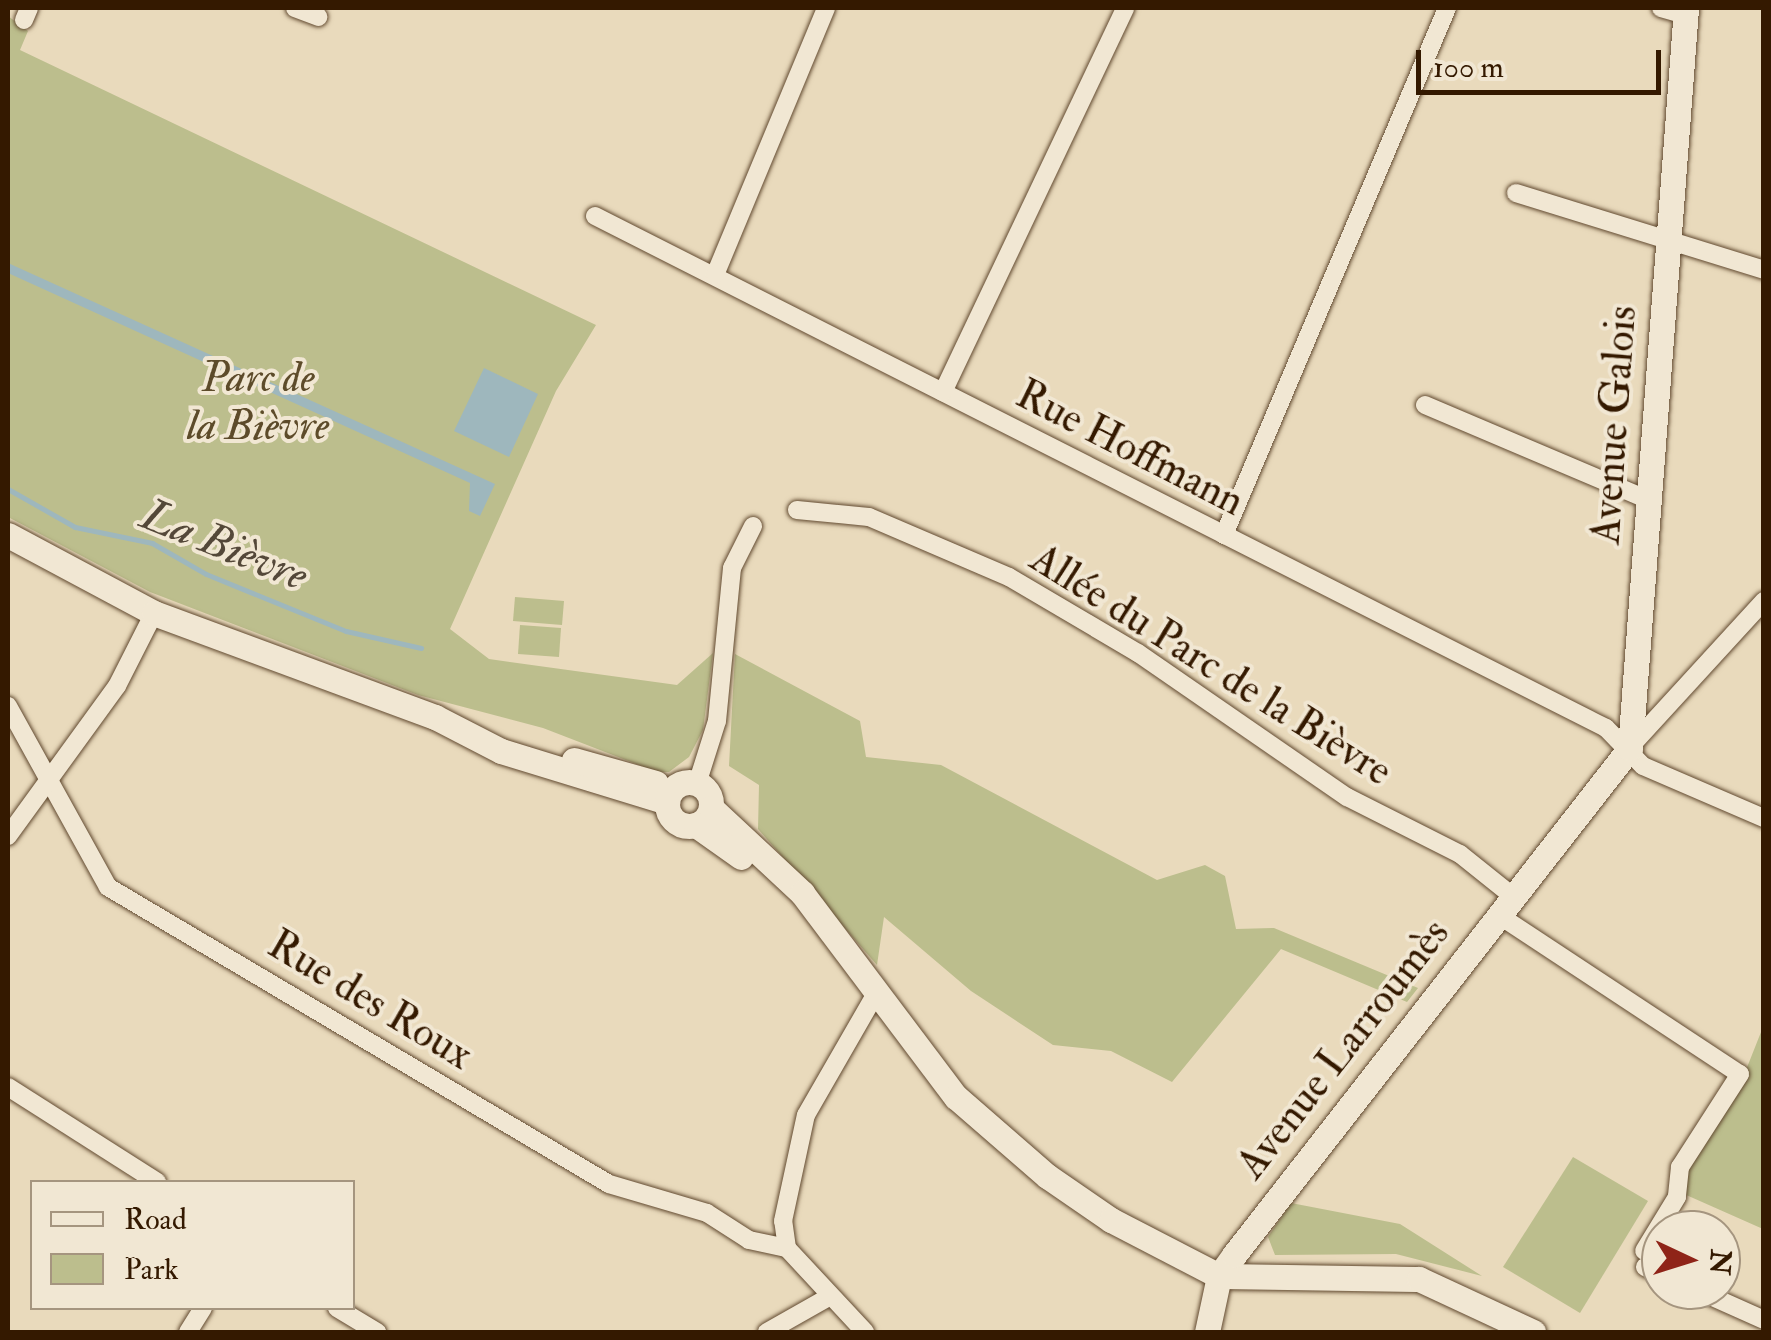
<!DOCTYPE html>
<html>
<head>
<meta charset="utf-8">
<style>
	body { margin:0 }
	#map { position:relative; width:1771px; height:1340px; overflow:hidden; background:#e9dabc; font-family:"IM FELL Double Pica",serif }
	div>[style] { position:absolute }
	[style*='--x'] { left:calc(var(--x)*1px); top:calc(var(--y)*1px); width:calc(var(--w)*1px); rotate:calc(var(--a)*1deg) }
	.green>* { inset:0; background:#bcbe8d }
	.water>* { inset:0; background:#9eb7bd }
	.stream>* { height:5px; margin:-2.5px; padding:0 2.5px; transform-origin:2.5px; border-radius:2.5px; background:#9eb7bd }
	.roads { filter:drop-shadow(0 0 2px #61492f) drop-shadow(0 0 2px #61492f) }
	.minor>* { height:18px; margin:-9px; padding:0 9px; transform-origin:9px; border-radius:9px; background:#f1e7d3 }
	.secondary>* { height:25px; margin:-12.5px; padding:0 12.5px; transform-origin:12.5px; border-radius:12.5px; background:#f1e7d3 }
	.secondary>.ring { margin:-12.5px; padding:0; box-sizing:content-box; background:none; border:25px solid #f1e7d3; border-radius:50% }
	span { translate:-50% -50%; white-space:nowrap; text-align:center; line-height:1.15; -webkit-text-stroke:8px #f1e7d3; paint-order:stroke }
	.park-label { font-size:42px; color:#5d4b2a; font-style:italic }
	.street-label { font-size:42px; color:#341900 }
	.water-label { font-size:45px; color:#544839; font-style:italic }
	.frame { position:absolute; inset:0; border:10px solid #341900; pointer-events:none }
	.legend { position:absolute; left:30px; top:1180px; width:325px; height:130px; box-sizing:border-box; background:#f1e7d3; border:2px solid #a5957f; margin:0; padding:12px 18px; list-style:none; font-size:30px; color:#341900 }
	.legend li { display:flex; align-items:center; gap:20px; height:50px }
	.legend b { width:50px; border:2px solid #a5957f }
	.north { position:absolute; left:1641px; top:1210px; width:100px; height:100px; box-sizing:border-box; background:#f1e7d3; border:2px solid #a5957f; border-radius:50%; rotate:94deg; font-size:28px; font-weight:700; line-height:40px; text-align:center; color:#341900 }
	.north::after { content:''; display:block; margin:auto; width:35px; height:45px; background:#8f2418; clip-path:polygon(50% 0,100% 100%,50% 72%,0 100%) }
	.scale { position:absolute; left:1416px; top:50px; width:245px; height:45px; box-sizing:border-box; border:5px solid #341900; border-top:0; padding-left:12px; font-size:30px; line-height:35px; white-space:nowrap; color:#341900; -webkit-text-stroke:8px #f1e7d3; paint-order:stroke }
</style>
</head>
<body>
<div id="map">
	<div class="green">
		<div style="clip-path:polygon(8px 16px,28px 31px,20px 50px,596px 325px,556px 391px,450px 629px,489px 659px,677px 685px,713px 653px,703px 730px,689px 757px,669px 772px,657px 772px,543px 728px,418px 695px,150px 592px,8px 517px)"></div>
		<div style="clip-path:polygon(515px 597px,564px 601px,562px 625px,513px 621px)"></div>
		<div style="clip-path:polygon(520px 625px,561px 628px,559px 657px,518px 654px)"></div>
		<div style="clip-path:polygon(735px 654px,860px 721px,866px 757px,941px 765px,1157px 880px,1205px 865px,1225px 876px,1236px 929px,1274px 928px,1418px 988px,1407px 1002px,1281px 949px,1172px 1082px,1111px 1051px,1053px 1045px,971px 991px,884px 917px,877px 965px,758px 829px,759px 785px,729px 766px)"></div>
		<div style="clip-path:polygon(1763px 1027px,1763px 1229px,1684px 1194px,1688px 1164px,1744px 1075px)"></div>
		<div style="clip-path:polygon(1573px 1157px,1648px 1201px,1580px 1313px,1503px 1267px)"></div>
		<div style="clip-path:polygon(1291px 1203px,1400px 1224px,1482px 1276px,1396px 1254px,1275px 1255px,1268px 1237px)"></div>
	</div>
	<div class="water">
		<div style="clip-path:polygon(8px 263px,495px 484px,480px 516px,469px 511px,470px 483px,8px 273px)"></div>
		<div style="clip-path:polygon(484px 368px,538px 394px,509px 457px,454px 431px)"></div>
	</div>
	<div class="stream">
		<div style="--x:8;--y:489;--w:77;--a:29.6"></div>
		<div style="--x:75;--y:527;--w:79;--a:11.7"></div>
		<div style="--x:152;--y:543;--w:62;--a:29.9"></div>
		<div style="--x:206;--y:574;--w:151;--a:22.2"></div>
		<div style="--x:346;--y:631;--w:77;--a:12.8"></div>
	</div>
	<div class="roads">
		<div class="minor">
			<div style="--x:295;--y:8;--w:25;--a:21"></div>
			<div style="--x:1661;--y:8;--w:26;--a:16"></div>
			<div style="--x:24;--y:20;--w:13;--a:-67"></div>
			<div style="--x:1516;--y:193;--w:260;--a:17.2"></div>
			<div style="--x:595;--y:216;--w:1133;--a:26.86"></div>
			<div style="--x:1606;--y:728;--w:53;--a:45.8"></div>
			<div style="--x:1643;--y:766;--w:132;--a:23.3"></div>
			<div style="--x:715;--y:275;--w:289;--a:-67.4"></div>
			<div style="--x:943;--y:392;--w:425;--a:-64.6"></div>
			<div style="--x:1425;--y:405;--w:243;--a:23"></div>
			<div style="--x:797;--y:510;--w:72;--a:5.6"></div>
			<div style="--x:869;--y:517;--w:152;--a:23.2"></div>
			<div style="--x:1009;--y:577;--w:150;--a:30.5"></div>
			<div style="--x:1138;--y:653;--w:254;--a:34.6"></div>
			<div style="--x:1347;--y:797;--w:127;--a:26.8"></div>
			<div style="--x:1460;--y:854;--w:70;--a:38.7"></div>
			<div style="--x:1224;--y:535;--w:572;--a:-67.06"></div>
			<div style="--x:8;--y:706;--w:207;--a:61.1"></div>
			<div style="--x:108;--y:887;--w:582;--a:30.66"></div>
			<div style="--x:609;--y:1184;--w:102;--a:16.5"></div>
			<div style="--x:707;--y:1213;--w:50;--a:32.7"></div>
			<div style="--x:749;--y:1240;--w:39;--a:12"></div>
			<div style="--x:1630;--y:747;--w:198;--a:-47.5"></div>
			<div style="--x:697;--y:784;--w:66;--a:-72.4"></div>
			<div style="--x:717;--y:721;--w:154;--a:-84.4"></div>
			<div style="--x:732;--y:568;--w:47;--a:-63.4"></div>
			<div style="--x:8;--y:836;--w:185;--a:-54"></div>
			<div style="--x:117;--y:686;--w:82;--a:-63.1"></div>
			<div style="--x:1500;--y:916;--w:287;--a:33.4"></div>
			<div style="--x:1740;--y:1074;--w:111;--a:122.8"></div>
			<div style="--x:1680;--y:1167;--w:30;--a:96"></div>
			<div style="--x:1677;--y:1197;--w:63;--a:121.4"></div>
			<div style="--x:8;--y:1087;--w:177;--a:32.5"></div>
			<div style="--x:1645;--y:1267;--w:17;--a:24"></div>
			<div style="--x:1697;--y:1290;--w:73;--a:24.1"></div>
			<div style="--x:337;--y:1308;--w:47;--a:31"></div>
			<div style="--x:188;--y:1332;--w:28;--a:-58"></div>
			<div style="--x:767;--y:1332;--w:69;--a:-29.5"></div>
			<div style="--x:865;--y:1332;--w:115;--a:-132.9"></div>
			<div style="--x:787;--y:1248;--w:27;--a:-98"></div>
			<div style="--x:783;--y:1221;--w:108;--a:-77.8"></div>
			<div style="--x:806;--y:1115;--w:138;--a:-60.1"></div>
		</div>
		<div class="secondary">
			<div style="--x:8;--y:535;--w:166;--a:28.1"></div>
			<div style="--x:154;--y:613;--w:300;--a:20.3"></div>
			<div style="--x:435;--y:717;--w:74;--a:27.3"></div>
			<div style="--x:501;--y:751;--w:174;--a:17.1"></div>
			<div style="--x:574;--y:760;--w:85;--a:15.7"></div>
			<div class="ring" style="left:667px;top:782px;width:19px;height:19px"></div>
			<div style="--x:711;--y:808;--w:125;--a:43"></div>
			<div style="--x:802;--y:893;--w:256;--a:53"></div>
			<div style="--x:956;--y:1097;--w:121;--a:41"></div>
			<div style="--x:1047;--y:1176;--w:78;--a:34.5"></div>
			<div style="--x:1111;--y:1220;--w:122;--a:27.4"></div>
			<div style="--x:1219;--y:1276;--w:200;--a:0.9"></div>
			<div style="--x:1419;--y:1279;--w:126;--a:24.9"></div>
			<div style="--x:696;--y:825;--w:55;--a:35.4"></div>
			<div style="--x:1207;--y:1332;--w:57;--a:-77.9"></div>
			<div style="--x:1219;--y:1276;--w:26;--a:-54"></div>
			<div style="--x:1234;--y:1255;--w:643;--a:-52.01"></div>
			<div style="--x:1630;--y:748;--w:742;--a:-85.67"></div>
		</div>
	</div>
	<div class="park-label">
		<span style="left:258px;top:402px">Parc de<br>la Bièvre</span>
	</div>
	<div class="street-label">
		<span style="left:1614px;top:425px;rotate:-86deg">Avenue Galois</span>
		<span style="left:1130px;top:448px;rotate:27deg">Rue Hoffmann</span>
		<span style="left:1211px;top:665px;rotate:32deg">Allée du Parc de la Bièvre</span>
		<span style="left:370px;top:1000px;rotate:31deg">Rue des Roux</span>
		<span style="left:1343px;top:1049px;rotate:-52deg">Avenue Larroumès</span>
	</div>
	<div class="water-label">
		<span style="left:224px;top:546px;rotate:22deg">La Bièvre</span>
	</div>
	<div class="frame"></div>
	<ul class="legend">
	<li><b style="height:12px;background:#f1e7d3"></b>Road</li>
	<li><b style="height:28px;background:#bcbe8d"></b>Park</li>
	</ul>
	<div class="north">N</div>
	<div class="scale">100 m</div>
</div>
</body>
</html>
